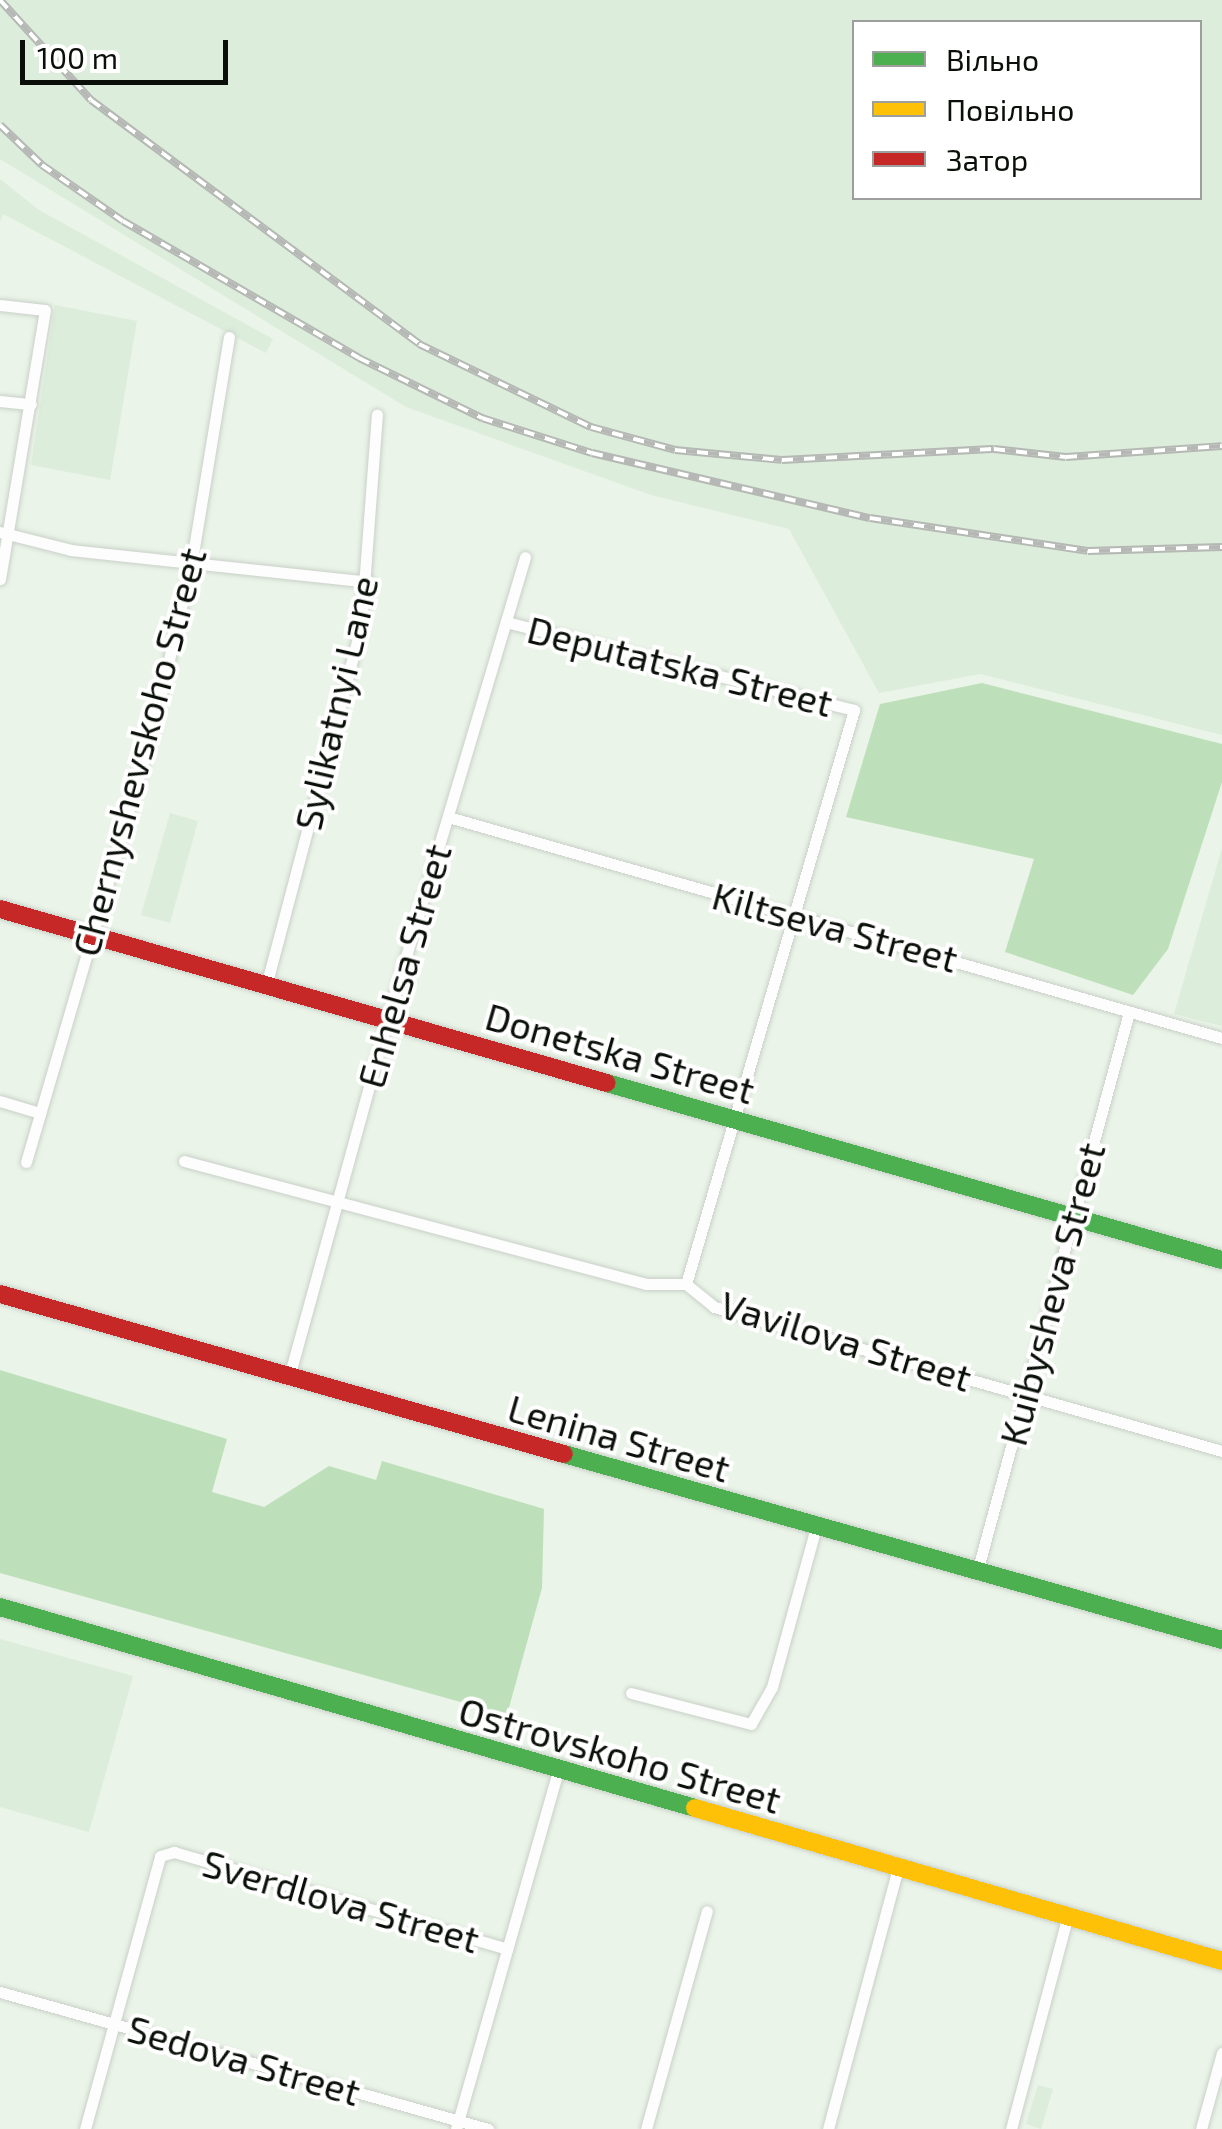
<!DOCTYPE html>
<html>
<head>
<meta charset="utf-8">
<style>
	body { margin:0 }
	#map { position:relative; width:1222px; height:2129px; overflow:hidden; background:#eaf4e8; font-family:"Exo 2",sans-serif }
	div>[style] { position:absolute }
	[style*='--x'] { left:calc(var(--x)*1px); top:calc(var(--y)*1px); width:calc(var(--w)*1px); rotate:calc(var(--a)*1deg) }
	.built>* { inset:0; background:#dceddb }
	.green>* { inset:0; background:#bde0ba }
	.roads { filter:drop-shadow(0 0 2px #c9d0c8) drop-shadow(0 0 2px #c9d0c8) }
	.street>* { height:11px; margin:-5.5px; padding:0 5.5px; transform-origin:5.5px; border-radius:5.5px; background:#fcfdfc }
	.fast>* { height:18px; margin:-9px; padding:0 9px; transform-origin:9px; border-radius:9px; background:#4caf50 }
	.slow>* { height:18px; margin:-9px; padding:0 9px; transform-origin:9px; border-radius:9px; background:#ffc107 }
	.jam>* { height:18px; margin:-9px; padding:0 9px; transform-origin:9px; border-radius:9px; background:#c62828 }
	.rail>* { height:8px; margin-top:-4px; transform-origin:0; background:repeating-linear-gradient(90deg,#fff 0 11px,#b5b8b4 0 22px); box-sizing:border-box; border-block:2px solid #b5b8b4 }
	span { translate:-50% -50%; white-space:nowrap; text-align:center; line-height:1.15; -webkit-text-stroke:8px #fff; paint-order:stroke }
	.street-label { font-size:38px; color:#0a1009 }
	.legend { position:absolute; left:852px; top:20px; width:350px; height:180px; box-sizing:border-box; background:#fff; border:2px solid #9d9f9d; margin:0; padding:12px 18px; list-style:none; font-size:30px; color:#0a1009 }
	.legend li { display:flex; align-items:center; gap:20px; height:50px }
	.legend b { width:50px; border:2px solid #9d9f9d }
	.scale { position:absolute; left:20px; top:40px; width:208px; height:45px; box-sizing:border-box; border:5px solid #0a1009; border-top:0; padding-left:12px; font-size:30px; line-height:35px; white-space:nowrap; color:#0a1009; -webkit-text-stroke:8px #fff; paint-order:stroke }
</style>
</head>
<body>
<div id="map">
	<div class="built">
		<div style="clip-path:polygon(evenodd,0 0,1222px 0,1222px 735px,980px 674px,879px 693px,789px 529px,651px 495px,406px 407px,0 159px,0 0,854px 22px,1200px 22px,1200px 198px,854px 198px,854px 22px)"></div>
		<div style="clip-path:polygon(0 179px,39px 210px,273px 339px,266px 353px,3px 214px,0 222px)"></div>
		<div style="clip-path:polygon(55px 305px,137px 321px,110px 480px,31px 465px)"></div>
		<div style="clip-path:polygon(170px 813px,198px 821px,170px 923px,141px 915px)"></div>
		<div style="clip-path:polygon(1222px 848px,1222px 1026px,1174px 1014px)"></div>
		<div style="clip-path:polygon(0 1639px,133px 1676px,89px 1832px,0 1807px)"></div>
		<div style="clip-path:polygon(1038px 2085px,1053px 2089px,1041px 2129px,1026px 2124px)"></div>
	</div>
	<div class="green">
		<div style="clip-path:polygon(982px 683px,1222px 744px,1222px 782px,1168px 949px,1133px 995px,1005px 952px,1034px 859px,846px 817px,880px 704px)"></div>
		<div style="clip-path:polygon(0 1370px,227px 1439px,212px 1492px,264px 1507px,329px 1466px,376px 1480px,382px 1461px,544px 1509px,542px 1588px,507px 1715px,0 1573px)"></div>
	</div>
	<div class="roads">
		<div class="street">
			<div style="--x:0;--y:305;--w:45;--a:6.3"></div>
			<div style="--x:45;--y:310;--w:273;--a:99.5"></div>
			<div style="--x:0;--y:401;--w:31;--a:6"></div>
			<div style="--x:0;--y:532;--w:73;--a:14.2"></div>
			<div style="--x:71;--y:550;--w:300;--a:6.1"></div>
			<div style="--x:506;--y:622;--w:359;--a:14.2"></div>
			<div style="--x:854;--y:710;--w:598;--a:106.31"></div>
			<div style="--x:448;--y:817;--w:805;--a:15.94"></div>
			<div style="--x:266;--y:986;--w:372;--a:-75.2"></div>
			<div style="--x:361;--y:626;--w:212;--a:-85.7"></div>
			<div style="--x:0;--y:1101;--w:42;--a:16.7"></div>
			<div style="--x:184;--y:1161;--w:478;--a:14.9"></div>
			<div style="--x:646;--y:1284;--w:40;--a:0"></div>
			<div style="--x:686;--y:1284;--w:36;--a:39"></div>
			<div style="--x:714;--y:1307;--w:528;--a:15.83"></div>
			<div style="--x:26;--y:1162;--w:451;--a:-73.7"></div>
			<div style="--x:153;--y:729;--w:173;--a:-77"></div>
			<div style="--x:192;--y:560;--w:226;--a:-80.6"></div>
			<div style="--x:289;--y:1377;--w:370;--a:-74.6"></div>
			<div style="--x:387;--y:1020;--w:483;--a:-73.4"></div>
			<div style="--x:977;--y:1572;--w:576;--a:-74.81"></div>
			<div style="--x:631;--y:1693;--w:124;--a:14.5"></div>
			<div style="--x:751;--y:1724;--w:43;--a:-60.4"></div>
			<div style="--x:772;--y:1687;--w:166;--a:-74.6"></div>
			<div style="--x:0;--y:1992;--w:507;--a:15.68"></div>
			<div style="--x:85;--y:2129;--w:283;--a:-74.6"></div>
			<div style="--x:160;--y:1856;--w:15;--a:-16"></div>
			<div style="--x:174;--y:1852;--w:347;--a:16.2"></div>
			<div style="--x:456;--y:2129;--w:371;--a:-74.1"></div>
			<div style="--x:646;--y:2129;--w:226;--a:-74.4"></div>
			<div style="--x:828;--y:2129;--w:270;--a:-75"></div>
			<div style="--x:1011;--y:2129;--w:221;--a:-75.1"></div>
			<div style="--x:1201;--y:2129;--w:79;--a:-74.6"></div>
		</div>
		<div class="fast">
			<div style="--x:607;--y:1083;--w:640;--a:16.06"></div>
			<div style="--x:564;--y:1454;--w:684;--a:15.78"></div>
			<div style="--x:0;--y:1607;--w:723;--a:16.13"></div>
		</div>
		<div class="slow">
			<div style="--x:695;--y:1808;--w:549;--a:16.19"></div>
		</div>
		<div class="jam">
			<div style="--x:0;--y:909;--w:631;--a:16"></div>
			<div style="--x:0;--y:1294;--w:586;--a:15.84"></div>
		</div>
	</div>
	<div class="rail">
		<div style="--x:0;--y:0;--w:135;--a:47.7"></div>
		<div style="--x:91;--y:100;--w:409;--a:36.6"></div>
		<div style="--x:419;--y:344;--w:191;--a:25.8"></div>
		<div style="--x:591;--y:427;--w:87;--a:15.3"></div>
		<div style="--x:675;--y:450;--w:107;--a:5.3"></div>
		<div style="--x:782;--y:460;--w:212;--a:-3"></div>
		<div style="--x:994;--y:449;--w:72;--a:6.3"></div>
		<div style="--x:1066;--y:457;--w:156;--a:-4"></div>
		<div style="--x:0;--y:125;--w:58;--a:43.6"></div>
		<div style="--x:42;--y:165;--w:98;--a:34.7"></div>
		<div style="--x:123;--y:221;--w:273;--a:30.1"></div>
		<div style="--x:359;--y:358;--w:137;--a:26"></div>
		<div style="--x:482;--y:418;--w:115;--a:17.7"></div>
		<div style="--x:592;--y:453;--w:285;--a:13.2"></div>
		<div style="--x:870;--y:518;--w:220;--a:8.6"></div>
		<div style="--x:1088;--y:551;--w:134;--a:-1.7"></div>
	</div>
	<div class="street-label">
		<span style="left:680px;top:666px;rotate:14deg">Deputatska Street</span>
		<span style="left:336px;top:703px;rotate:-77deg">Sylikatnyi Lane</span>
		<span style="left:139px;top:752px;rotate:-75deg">Chernyshevskoho Street</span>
		<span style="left:835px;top:927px;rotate:15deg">Kiltseva Street</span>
		<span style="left:404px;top:966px;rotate:-74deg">Enhelsa Street</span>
		<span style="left:620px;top:1053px;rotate:16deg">Donetska Street</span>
		<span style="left:1052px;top:1294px;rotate:-75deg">Kuibysheva Street</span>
		<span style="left:846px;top:1341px;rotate:17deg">Vavilova Street</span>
		<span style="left:619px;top:1438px;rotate:16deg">Lenina Street</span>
		<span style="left:620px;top:1755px;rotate:16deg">Ostrovskoho Street</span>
		<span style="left:341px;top:1901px;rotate:16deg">Sverdlova Street</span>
		<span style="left:244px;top:2060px;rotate:16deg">Sedova Street</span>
	</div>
	<ul class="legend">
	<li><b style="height:12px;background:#4caf50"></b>Вільно</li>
	<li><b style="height:12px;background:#ffc107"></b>Повільно</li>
	<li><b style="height:12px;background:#c62828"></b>Затор</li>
	</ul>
	<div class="scale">100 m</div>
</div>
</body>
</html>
